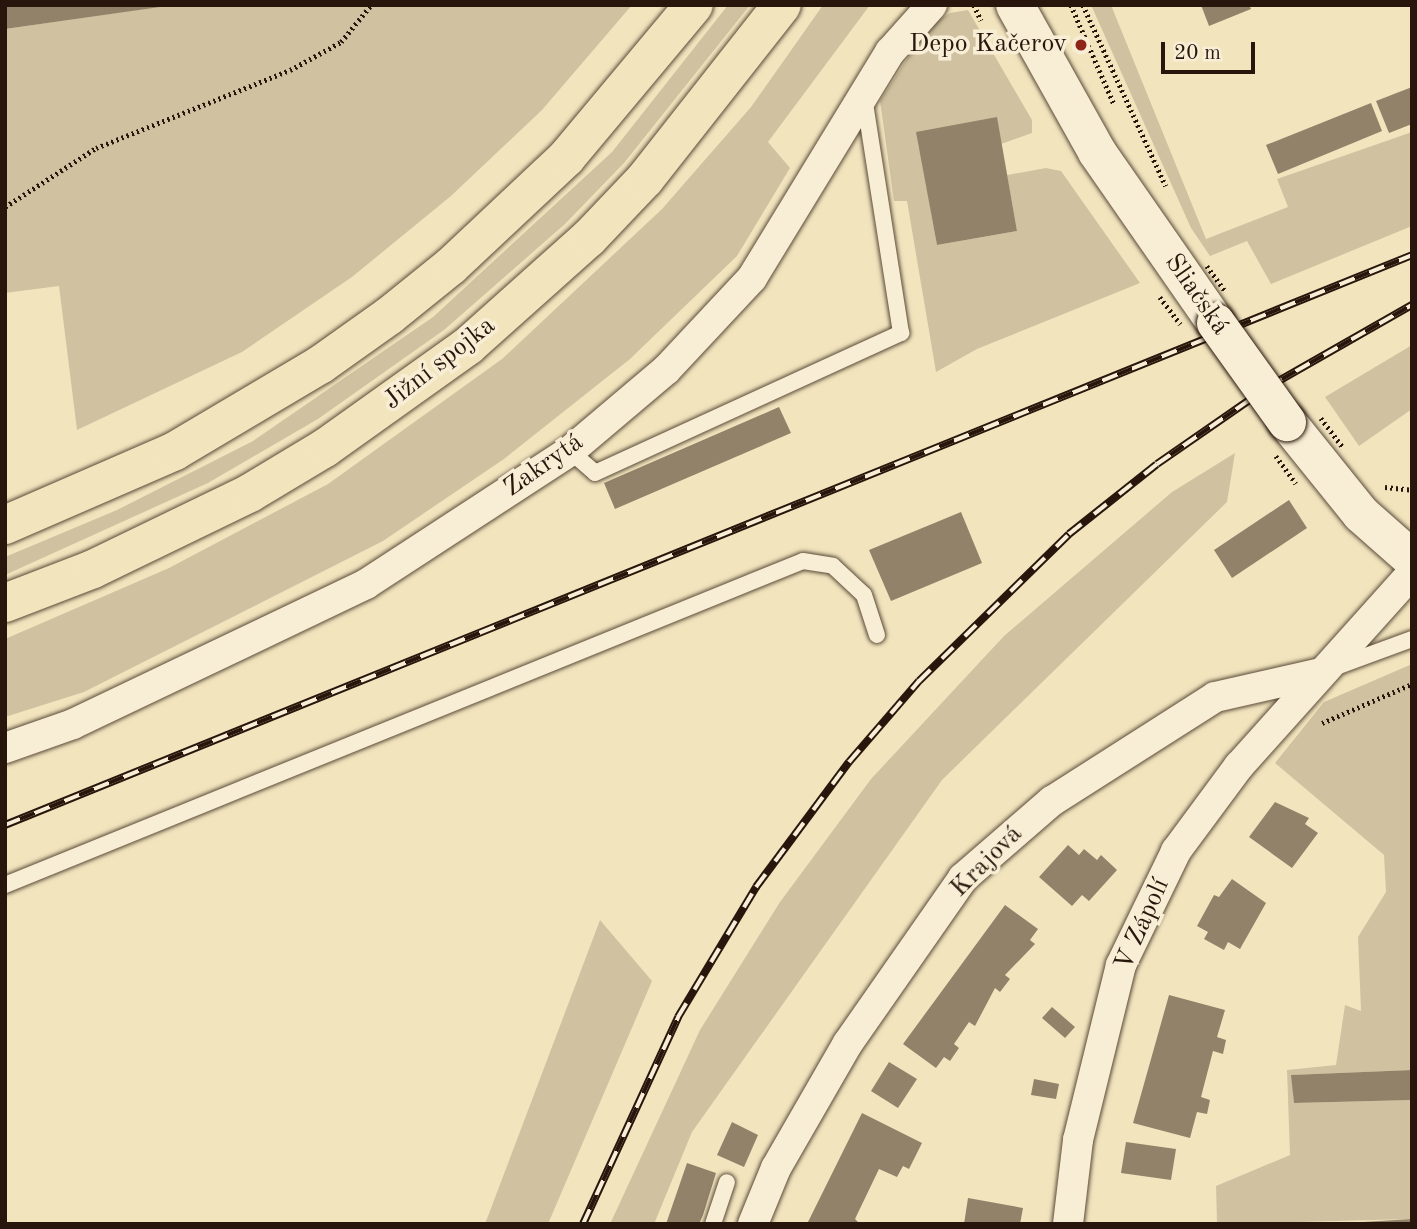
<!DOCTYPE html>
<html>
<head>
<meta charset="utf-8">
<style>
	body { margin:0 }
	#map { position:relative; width:1417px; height:1229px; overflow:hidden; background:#f2e5be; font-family:"Old Standard TT",serif }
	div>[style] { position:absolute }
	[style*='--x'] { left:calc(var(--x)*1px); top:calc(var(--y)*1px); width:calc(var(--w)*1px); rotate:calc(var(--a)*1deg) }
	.green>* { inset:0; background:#d0c2a0 }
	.building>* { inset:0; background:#918269 }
	.path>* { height:4.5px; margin-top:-2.25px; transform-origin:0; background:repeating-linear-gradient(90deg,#28160c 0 2px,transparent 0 5.5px) }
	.roads { filter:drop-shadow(0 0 2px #5a4a38) drop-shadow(0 0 2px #5a4a38) }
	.lane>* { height:16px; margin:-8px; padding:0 8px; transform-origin:8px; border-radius:8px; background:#f7eed5 }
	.street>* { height:30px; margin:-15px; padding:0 15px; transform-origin:15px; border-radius:15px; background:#f7eed5 }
	.secondary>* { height:38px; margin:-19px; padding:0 19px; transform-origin:19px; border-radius:19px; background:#f7eed5 }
	.highway>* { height:38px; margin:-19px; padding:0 19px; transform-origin:19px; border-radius:19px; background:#f2e5be }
	.rail>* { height:8px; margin-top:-4px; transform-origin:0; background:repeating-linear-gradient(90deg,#f7eed5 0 16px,#28160c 0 32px); box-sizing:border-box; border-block:2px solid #28160c }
	.path-bridge>* { height:4.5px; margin-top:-2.25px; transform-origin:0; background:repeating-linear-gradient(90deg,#28160c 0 2px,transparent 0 5.5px) }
	.bridges { filter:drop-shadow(0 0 2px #28160c) drop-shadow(0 0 2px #28160c) }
	.secondary-bridge>* { height:38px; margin:-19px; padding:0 19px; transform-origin:19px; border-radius:19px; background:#f7eed5 }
	.dots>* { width:19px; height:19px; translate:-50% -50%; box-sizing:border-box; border:4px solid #f7eed5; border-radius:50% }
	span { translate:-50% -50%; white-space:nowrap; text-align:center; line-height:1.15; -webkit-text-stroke:7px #f7eed5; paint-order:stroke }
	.poi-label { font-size:26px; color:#28160c }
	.right { translate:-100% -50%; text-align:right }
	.street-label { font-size:26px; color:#28160c }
	.frame { position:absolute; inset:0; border:7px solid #28160c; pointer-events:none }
	.scale { position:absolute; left:1161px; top:42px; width:94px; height:32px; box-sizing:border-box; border:4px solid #28160c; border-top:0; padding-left:9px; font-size:21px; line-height:24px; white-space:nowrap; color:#28160c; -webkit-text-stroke:5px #f7eed5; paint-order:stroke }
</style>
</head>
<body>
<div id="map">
	<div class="green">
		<div style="clip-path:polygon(171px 5px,632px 5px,542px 110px,451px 196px,352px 277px,242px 352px,77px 430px,59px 286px,5px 293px,5px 29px)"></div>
		<div style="clip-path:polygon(728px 5px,750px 5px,624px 163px,565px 224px,444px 330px,318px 419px,208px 483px,5px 575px,5px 557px,117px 510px,253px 441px,433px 317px,612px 152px)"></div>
		<div style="clip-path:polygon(823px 5px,870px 5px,768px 142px,790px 168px,737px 256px,630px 359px,504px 459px,383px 541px,84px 692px,5px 717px,5px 639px,169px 568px,328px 484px,502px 359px,662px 209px,751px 107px)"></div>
		<div style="clip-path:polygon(1091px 5px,1111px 5px,1206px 239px,1288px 207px,1277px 179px,1412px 132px,1412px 226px,1271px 284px,1247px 241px,1210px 256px,1191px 228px)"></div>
		<div style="clip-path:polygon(968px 10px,1032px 120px,1032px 133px,1001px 144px,917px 132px,937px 245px,1017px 231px,1007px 175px,1046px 168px,1061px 171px,1140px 283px,977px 349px,936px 372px,907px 201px,894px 201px,880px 101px,927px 28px,950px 13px)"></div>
		<div style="clip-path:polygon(1412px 345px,1412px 409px,1359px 446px,1325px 397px)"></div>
		<div style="clip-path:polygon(1235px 453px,1227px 502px,942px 780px,692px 1132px,654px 1224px,610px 1224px,700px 1030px,780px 902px,871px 779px,1004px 636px,1172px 492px)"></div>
		<div style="clip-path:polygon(1412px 664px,1412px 1070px,1292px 1075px,1294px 1103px,1412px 1100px,1412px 1219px,1217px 1224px,1216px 1186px,1290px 1155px,1287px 1070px,1336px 1065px,1345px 1005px,1361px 1011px,1358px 937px,1386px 892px,1384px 855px,1275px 763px,1324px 702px)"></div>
		<div style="clip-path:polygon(600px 920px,652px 981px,548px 1224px,485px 1224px)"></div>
	</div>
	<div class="building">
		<div style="clip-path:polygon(5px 5px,160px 5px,160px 7px,5px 29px)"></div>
		<div style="clip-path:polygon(1201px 5px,1249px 5px,1251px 9px,1209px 26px)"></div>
		<div style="clip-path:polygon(1412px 87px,1412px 124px,1389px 133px,1376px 101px)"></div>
		<div style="clip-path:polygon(1371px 103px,1382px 131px,1278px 174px,1266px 145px)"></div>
		<div style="clip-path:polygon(997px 117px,1017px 231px,937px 245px,916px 132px)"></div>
		<div style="clip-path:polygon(779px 407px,791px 433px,615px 509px,604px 483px)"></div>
		<div style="clip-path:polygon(1289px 500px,1307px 528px,1232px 578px,1214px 550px)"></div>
		<div style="clip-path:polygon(961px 512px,982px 563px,891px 601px,869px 550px)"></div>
		<div style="clip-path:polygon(1275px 802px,1309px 818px,1305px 824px,1318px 833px,1292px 868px,1249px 837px)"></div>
		<div style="clip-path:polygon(1068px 845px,1079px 855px,1084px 849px,1097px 860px,1101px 855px,1117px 870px,1089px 901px,1082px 895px,1072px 906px,1039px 877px)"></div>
		<div style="clip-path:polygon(1232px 879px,1266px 903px,1240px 949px,1228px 942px,1224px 950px,1204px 939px,1208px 932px,1197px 926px,1214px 895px,1219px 897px)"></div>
		<div style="clip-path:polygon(1005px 905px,1038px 929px,1030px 940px,1035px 944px,1005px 975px,1010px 979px,1000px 992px,995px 988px,975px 1026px,969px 1022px,954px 1044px,959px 1048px,950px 1061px,944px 1057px,936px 1068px,903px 1044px)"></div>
		<div style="clip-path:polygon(1169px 995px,1225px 1010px,1217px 1037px,1226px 1040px,1223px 1054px,1213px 1051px,1201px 1097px,1210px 1100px,1207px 1114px,1197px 1112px,1190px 1138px,1133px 1123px)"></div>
		<div style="clip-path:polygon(1052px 1007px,1075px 1027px,1065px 1038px,1042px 1018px)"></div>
		<div style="clip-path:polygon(889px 1062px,917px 1079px,898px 1108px,871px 1091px)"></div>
		<div style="clip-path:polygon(1412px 1070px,1412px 1100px,1294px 1103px,1291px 1075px)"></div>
		<div style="clip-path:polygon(1034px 1079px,1059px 1084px,1056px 1099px,1031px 1095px)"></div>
		<div style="clip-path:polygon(862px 1113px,922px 1143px,909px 1169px,903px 1166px,897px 1177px,879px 1169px,855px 1219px,860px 1224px,807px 1224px)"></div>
		<div style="clip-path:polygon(732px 1122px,758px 1135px,744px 1167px,717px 1155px)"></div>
		<div style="clip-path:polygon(1126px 1142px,1176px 1149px,1171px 1180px,1121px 1173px)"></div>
		<div style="clip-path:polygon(687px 1163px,716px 1173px,703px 1215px,699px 1224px,666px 1224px)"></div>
		<div style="clip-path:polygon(968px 1198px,1023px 1208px,1020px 1224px,964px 1224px)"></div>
		<div style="clip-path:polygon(1412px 1219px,1412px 1224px,1363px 1224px,1363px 1222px)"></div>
	</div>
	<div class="path">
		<div style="--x:974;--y:5;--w:17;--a:65"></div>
		<div style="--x:1071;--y:5;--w:108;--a:66.5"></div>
		<div style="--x:1083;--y:5;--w:199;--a:65.4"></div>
		<div style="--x:5;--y:207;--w:108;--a:-33"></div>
		<div style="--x:96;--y:148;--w:209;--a:-21.9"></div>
		<div style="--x:290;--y:70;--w:58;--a:-28.8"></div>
		<div style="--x:341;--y:42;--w:48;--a:-51"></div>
		<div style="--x:1385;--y:487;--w:27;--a:6"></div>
		<div style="--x:1322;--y:723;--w:98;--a:-23.4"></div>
	</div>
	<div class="roads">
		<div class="lane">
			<div style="--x:570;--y:451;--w:33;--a:41"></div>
			<div style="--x:595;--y:473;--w:337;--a:-24.6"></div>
			<div style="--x:901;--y:333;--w:239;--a:-98.9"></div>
			<div style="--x:1336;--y:667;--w:81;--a:-20.2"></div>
			<div style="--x:5;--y:885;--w:861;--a:-22.1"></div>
			<div style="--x:803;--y:561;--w:30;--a:9"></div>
			<div style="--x:833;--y:566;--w:42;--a:43.1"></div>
			<div style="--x:864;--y:595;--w:42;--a:72"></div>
			<div style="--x:713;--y:1224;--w:44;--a:-71.6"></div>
		</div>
		<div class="street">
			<div style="--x:5;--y:748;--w:72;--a:-19.4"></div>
			<div style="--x:73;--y:724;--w:325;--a:-25.5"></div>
			<div style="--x:366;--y:584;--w:244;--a:-33.1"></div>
			<div style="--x:570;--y:451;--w:126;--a:-40.2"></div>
			<div style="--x:666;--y:370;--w:126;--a:-46.9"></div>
			<div style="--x:752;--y:278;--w:265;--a:-58.6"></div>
			<div style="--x:890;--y:52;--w:63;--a:-48.2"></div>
			<div style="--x:753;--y:1224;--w:61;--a:-67.7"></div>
			<div style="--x:776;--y:1168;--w:144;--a:-60.1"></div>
			<div style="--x:848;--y:1043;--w:201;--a:-55.1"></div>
			<div style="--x:963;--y:878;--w:118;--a:-40.9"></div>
			<div style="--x:1052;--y:801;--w:193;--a:-32.5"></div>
			<div style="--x:1215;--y:697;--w:109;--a:-12.8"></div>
			<div style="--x:1068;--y:1224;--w:85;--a:-83.2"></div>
			<div style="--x:1078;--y:1140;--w:180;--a:-76.2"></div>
			<div style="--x:1121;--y:965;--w:127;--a:-64.2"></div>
			<div style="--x:1176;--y:851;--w:106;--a:-53.5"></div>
			<div style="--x:1239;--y:766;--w:259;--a:-48.1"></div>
		</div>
		<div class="secondary">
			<div style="--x:1015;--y:5;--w:168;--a:60.8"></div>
			<div style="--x:1097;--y:152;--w:208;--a:55.2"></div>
			<div style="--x:1287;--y:422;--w:118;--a:51.2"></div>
			<div style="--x:1361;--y:514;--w:68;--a:41.4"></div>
		</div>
		<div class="highway">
			<div style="--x:5;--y:525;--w:185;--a:-23.5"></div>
			<div style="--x:175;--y:451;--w:169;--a:-30.7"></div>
			<div style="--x:320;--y:365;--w:85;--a:-35.4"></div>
			<div style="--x:389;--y:316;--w:80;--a:-38.9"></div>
			<div style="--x:451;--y:266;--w:158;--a:-43.2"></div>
			<div style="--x:566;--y:158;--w:199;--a:-50.1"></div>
			<div style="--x:5;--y:603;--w:94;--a:-21.1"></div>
			<div style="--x:93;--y:569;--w:174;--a:-25.8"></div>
			<div style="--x:250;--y:493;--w:87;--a:-31"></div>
			<div style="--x:325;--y:448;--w:176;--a:-35.5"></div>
			<div style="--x:468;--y:346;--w:162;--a:-41.8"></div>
			<div style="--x:589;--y:238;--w:81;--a:-46.5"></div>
			<div style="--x:645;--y:179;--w:221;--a:-51.8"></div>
		</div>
	</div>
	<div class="rail">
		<div style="--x:5;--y:825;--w:1518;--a:-22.05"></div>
		<div style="--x:583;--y:1224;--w:228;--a:-65.3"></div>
		<div style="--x:678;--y:1017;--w:152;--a:-59"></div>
		<div style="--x:756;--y:887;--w:156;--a:-53.4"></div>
		<div style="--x:849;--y:762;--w:107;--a:-49.2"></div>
		<div style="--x:919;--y:681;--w:210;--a:-44.4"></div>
		<div style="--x:1069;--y:534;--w:112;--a:-38.5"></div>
		<div style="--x:1157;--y:464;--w:135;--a:-34.7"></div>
		<div style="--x:1268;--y:387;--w:166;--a:-29.7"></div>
	</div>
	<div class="path-bridge">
		<div style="--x:1207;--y:266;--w:31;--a:54"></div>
		<div style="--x:1160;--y:297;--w:34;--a:53"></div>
		<div style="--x:1321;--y:418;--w:36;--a:53"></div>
		<div style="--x:1276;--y:456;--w:34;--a:54"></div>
	</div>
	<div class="bridges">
		<div class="secondary-bridge">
			<div style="--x:1216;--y:323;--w:122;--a:54.4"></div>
		</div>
	</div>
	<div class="dots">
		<div style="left:1081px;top:45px;background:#8f2418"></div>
	</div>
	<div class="poi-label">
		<span class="right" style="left:1067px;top:45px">Depo Kačerov</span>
	</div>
	<div class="street-label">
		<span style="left:1196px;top:295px;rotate:55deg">Sliačská</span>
		<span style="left:440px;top:364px;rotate:-38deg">Jižní spojka</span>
		<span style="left:544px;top:466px;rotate:-35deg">Zakrytá</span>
		<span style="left:987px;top:862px;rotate:-45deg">Krajová</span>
		<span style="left:1143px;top:925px;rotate:-66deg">V Zápolí</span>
	</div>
	<div class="frame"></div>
	<div class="scale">20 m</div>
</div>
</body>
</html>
